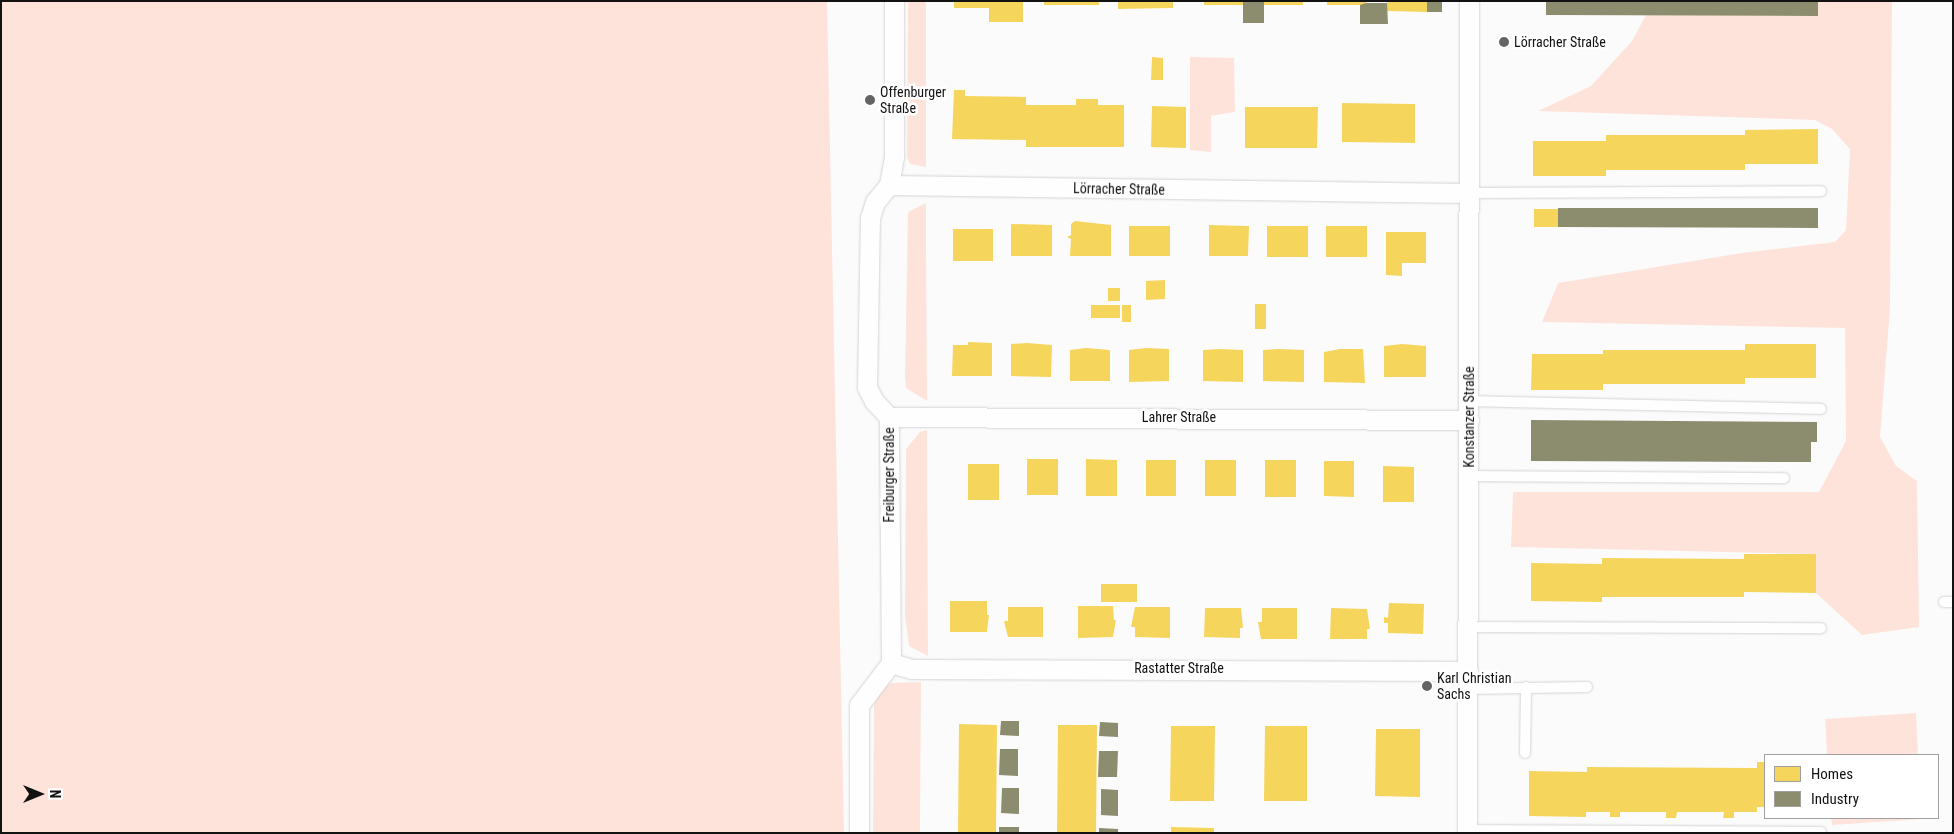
<!DOCTYPE html>
<html>
<head>
<meta charset="utf-8">
<style>
	body { margin:0 }
	#map { position:relative; width:1954px; height:834px; overflow:hidden; background:#fcfbfc; font-family:"Roboto Condensed",sans-serif }
	div>[style] { position:absolute }
	[style*='--x'] { left:calc(var(--x)*1px); top:calc(var(--y)*1px); width:calc(var(--w)*1px); rotate:calc(var(--a)*1deg) }
	.green>* { inset:0; background:#fee3db }
	.homes>* { inset:0; background:#f6d55c }
	.industry>* { inset:0; background:#8c8c6e }
	.roads { filter:drop-shadow(0 0 1px #d4d3d4) drop-shadow(0 0 1px #d4d3d4) }
	.lane>* { height:10px; margin:-5px; padding:0 5px; transform-origin:5px; border-radius:5px; background:#fffeff }
	.street>* { height:19px; margin:-9.5px; padding:0 9.5px; transform-origin:9.5px; border-radius:9.5px; background:#fffeff }
	.dots>* { width:14px; height:14px; translate:-50% -50%; box-sizing:border-box; border:2px solid #fff; border-radius:50% }
	span { translate:-50% -50%; white-space:nowrap; text-align:center; line-height:1.15; -webkit-text-stroke:5px #fff; paint-order:stroke }
	.poi-label { font-size:14px; color:#131213 }
	.left { translate:0 -50%; text-align:left }
	.street-label { font-size:14px; color:#131213 }
	.frame { position:absolute; inset:0; border:2px solid #131213; pointer-events:none }
	.legend { position:absolute; left:1764px; top:754px; width:175px; height:65px; box-sizing:border-box; background:#fff; border:1px solid #a1a0a1; margin:0; padding:6px 9px; list-style:none; font-size:15px; color:#131213 }
	.legend li { display:flex; align-items:center; gap:10px; height:25px }
	.legend b { width:25px; border:1px solid #a1a0a1 }
	.north { position:absolute; left:15px; top:769px; width:50px; height:50px; -webkit-text-stroke:4px #fff; paint-order:stroke; rotate:90deg; font-size:14px; font-weight:700; line-height:20px; text-align:center; color:#131213 }
	.north::after { content:''; display:block; margin:auto; width:18px; height:22px; background:#131213; clip-path:polygon(50% 0,100% 100%,50% 72%,0 100%) }
</style>
</head>
<body>
<div id="map">
	<div class="green">
		<div style="clip-path:polygon(1px 1px,827px 1px,844px 833px,1px 833px)"></div>
		<div style="clip-path:polygon(908px 1px,926px 1px,926px 167px,910px 164px,907px 157px)"></div>
		<div style="clip-path:polygon(1818px 1px,1892px 1px,1890px 308px,1880px 437px,1896px 466px,1917px 481px,1919px 627px,1862px 635px,1816px 593px,1816px 554px,1511px 547px,1513px 492px,1819px 492px,1846px 441px,1845px 328px,1542px 322px,1558px 283px,1742px 253px,1835px 242px,1846px 230px,1850px 149px,1832px 129px,1815px 120px,1538px 111px,1591px 86px,1632px 41px,1646px 15px)"></div>
		<div style="clip-path:polygon(1190px 57px,1234px 58px,1235px 112px,1211px 116px,1211px 152px,1190px 150px)"></div>
		<div style="clip-path:polygon(926px 203px,926px 246px,927px 401px,906px 388px,905px 377px,908px 212px)"></div>
		<div style="clip-path:polygon(927px 430px,927px 436px,928px 656px,909px 646px,905px 616px,906px 449px,920px 432px)"></div>
		<div style="clip-path:polygon(921px 682px,920px 833px,873px 833px,874px 705px,879px 693px,891px 683px)"></div>
		<div style="clip-path:polygon(1916px 713px,1918px 755px,1827px 755px,1825px 719px)"></div>
		<div style="clip-path:polygon(1831px 818px,1922px 818px,1922px 819px,1832px 825px)"></div>
	</div>
	<div class="homes">
		<div style="clip-path:polygon(954px 1px,1023px 1px,1023px 22px,989px 22px,989px 8px,954px 8px)"></div>
		<div style="clip-path:polygon(1044px 1px,1099px 1px,1099px 5px,1044px 5px)"></div>
		<div style="clip-path:polygon(1118px 1px,1173px 1px,1173px 8px,1118px 9px)"></div>
		<div style="clip-path:polygon(1204px 1px,1243px 1px,1243px 5px,1204px 5px)"></div>
		<div style="clip-path:polygon(1264px 1px,1303px 1px,1303px 5px,1264px 5px)"></div>
		<div style="clip-path:polygon(1327px 1px,1366px 1px,1366px 5px,1327px 5px)"></div>
		<div style="clip-path:polygon(1387px 1px,1427px 1px,1427px 12px,1387px 11px)"></div>
		<div style="clip-path:polygon(1152px 57px,1163px 58px,1163px 80px,1151px 80px)"></div>
		<div style="clip-path:polygon(954px 90px,965px 90px,965px 96px,1026px 97px,1026px 105px,1076px 105px,1076px 99px,1098px 99px,1098px 105px,1124px 105px,1124px 147px,1026px 147px,1026px 140px,952px 139px)"></div>
		<div style="clip-path:polygon(1342px 103px,1415px 104px,1415px 143px,1342px 142px)"></div>
		<div style="clip-path:polygon(1152px 106px,1186px 107px,1186px 148px,1151px 147px)"></div>
		<div style="clip-path:polygon(1245px 107px,1318px 107px,1317px 148px,1245px 148px)"></div>
		<div style="clip-path:polygon(1818px 129px,1818px 164px,1745px 164px,1745px 170px,1606px 170px,1606px 176px,1533px 176px,1533px 141px,1606px 141px,1606px 135px,1745px 135px,1745px 130px)"></div>
		<div style="clip-path:polygon(1534px 209px,1558px 209px,1558px 227px,1534px 227px)"></div>
		<div style="clip-path:polygon(1075px 221px,1111px 225px,1111px 256px,1070px 256px,1071px 239px,1067px 237px,1071px 235px,1071px 224px)"></div>
		<div style="clip-path:polygon(1011px 224px,1052px 225px,1052px 256px,1011px 256px)"></div>
		<div style="clip-path:polygon(1209px 225px,1249px 226px,1248px 256px,1209px 256px)"></div>
		<div style="clip-path:polygon(1129px 226px,1170px 226px,1170px 256px,1129px 256px)"></div>
		<div style="clip-path:polygon(1267px 226px,1308px 226px,1308px 257px,1267px 257px)"></div>
		<div style="clip-path:polygon(1326px 226px,1367px 226px,1367px 257px,1326px 257px)"></div>
		<div style="clip-path:polygon(953px 229px,993px 229px,993px 261px,953px 261px)"></div>
		<div style="clip-path:polygon(1386px 232px,1426px 232px,1426px 263px,1402px 263px,1402px 276px,1386px 275px)"></div>
		<div style="clip-path:polygon(1165px 280px,1165px 299px,1146px 300px,1146px 281px)"></div>
		<div style="clip-path:polygon(1108px 288px,1120px 288px,1120px 301px,1108px 301px)"></div>
		<div style="clip-path:polygon(1255px 304px,1266px 304px,1266px 329px,1255px 329px)"></div>
		<div style="clip-path:polygon(1091px 305px,1120px 305px,1120px 318px,1091px 318px)"></div>
		<div style="clip-path:polygon(1122px 305px,1131px 305px,1131px 322px,1122px 322px)"></div>
		<div style="clip-path:polygon(968px 342px,992px 343px,992px 376px,952px 376px,953px 345px,968px 345px)"></div>
		<div style="clip-path:polygon(1027px 343px,1052px 345px,1051px 377px,1011px 376px,1011px 344px)"></div>
		<div style="clip-path:polygon(1402px 344px,1426px 346px,1426px 377px,1384px 377px,1384px 346px)"></div>
		<div style="clip-path:polygon(1745px 344px,1816px 344px,1816px 378px,1745px 378px,1745px 384px,1603px 384px,1603px 390px,1531px 390px,1532px 354px,1603px 354px,1603px 350px,1745px 350px)"></div>
		<div style="clip-path:polygon(1086px 348px,1110px 350px,1110px 381px,1070px 381px,1070px 350px)"></div>
		<div style="clip-path:polygon(1146px 348px,1169px 349px,1169px 381px,1129px 382px,1129px 350px)"></div>
		<div style="clip-path:polygon(1219px 349px,1243px 350px,1243px 382px,1203px 381px,1203px 350px)"></div>
		<div style="clip-path:polygon(1279px 349px,1304px 350px,1304px 382px,1263px 381px,1263px 350px)"></div>
		<div style="clip-path:polygon(1340px 349px,1363px 349px,1365px 383px,1324px 382px,1324px 352px)"></div>
		<div style="clip-path:polygon(1027px 459px,1058px 459px,1058px 495px,1027px 495px)"></div>
		<div style="clip-path:polygon(1086px 459px,1117px 460px,1117px 496px,1086px 496px)"></div>
		<div style="clip-path:polygon(1146px 460px,1176px 460px,1176px 496px,1146px 496px)"></div>
		<div style="clip-path:polygon(1205px 460px,1236px 460px,1236px 496px,1205px 496px)"></div>
		<div style="clip-path:polygon(1265px 460px,1296px 460px,1296px 497px,1265px 497px)"></div>
		<div style="clip-path:polygon(1324px 461px,1354px 461px,1354px 497px,1324px 496px)"></div>
		<div style="clip-path:polygon(968px 464px,999px 464px,999px 500px,968px 500px)"></div>
		<div style="clip-path:polygon(1383px 466px,1414px 467px,1414px 502px,1383px 502px)"></div>
		<div style="clip-path:polygon(1744px 554px,1816px 554px,1816px 593px,1744px 592px,1744px 597px,1602px 597px,1602px 602px,1531px 601px,1531px 563px,1602px 564px,1602px 558px,1744px 559px)"></div>
		<div style="clip-path:polygon(1101px 584px,1137px 584px,1137px 602px,1101px 602px)"></div>
		<div style="clip-path:polygon(950px 601px,987px 601px,987px 615px,989px 615px,987px 632px,950px 632px)"></div>
		<div style="clip-path:polygon(1389px 603px,1424px 604px,1423px 634px,1388px 633px,1388px 623px,1384px 623px,1384px 617px,1388px 618px)"></div>
		<div style="clip-path:polygon(1078px 606px,1113px 606px,1114px 620px,1116px 620px,1113px 637px,1078px 638px)"></div>
		<div style="clip-path:polygon(1008px 607px,1043px 607px,1043px 637px,1008px 637px,1004px 621px,1008px 621px)"></div>
		<div style="clip-path:polygon(1135px 607px,1170px 607px,1170px 638px,1135px 637px,1135px 627px,1131px 627px)"></div>
		<div style="clip-path:polygon(1205px 608px,1241px 608px,1243px 628px,1240px 628px,1240px 638px,1204px 637px)"></div>
		<div style="clip-path:polygon(1262px 608px,1297px 608px,1297px 639px,1261px 639px,1258px 622px,1262px 622px)"></div>
		<div style="clip-path:polygon(1331px 608px,1367px 609px,1370px 629px,1367px 629px,1367px 639px,1330px 639px)"></div>
		<div style="clip-path:polygon(959px 724px,997px 725px,996px 833px,958px 833px)"></div>
		<div style="clip-path:polygon(1058px 725px,1097px 725px,1096px 833px,1057px 833px)"></div>
		<div style="clip-path:polygon(1171px 726px,1215px 726px,1214px 801px,1170px 801px)"></div>
		<div style="clip-path:polygon(1265px 726px,1307px 726px,1307px 801px,1264px 801px)"></div>
		<div style="clip-path:polygon(1376px 729px,1420px 729px,1420px 797px,1375px 796px)"></div>
		<div style="clip-path:polygon(1757px 762px,1765px 762px,1765px 807px,1757px 807px,1757px 812px,1734px 812px,1734px 818px,1723px 818px,1724px 812px,1677px 812px,1676px 818px,1666px 818px,1666px 812px,1620px 812px,1620px 817px,1610px 817px,1610px 812px,1586px 812px,1586px 817px,1529px 816px,1529px 771px,1587px 772px,1587px 767px,1757px 768px)"></div>
		<div style="clip-path:polygon(1171px 827px,1214px 828px,1214px 833px,1171px 833px)"></div>
	</div>
	<div class="industry">
		<div style="clip-path:polygon(1243px 1px,1264px 1px,1264px 23px,1243px 23px)"></div>
		<div style="clip-path:polygon(1427px 1px,1442px 1px,1442px 12px,1427px 12px)"></div>
		<div style="clip-path:polygon(1546px 1px,1818px 1px,1818px 16px,1546px 15px)"></div>
		<div style="clip-path:polygon(1366px 3px,1387px 3px,1388px 24px,1360px 24px,1360px 5px)"></div>
		<div style="clip-path:polygon(1558px 208px,1818px 208px,1818px 228px,1558px 227px)"></div>
		<div style="clip-path:polygon(1531px 420px,1817px 422px,1817px 442px,1811px 442px,1811px 462px,1531px 461px)"></div>
		<div style="clip-path:polygon(1001px 721px,1019px 721px,1019px 736px,1000px 735px)"></div>
		<div style="clip-path:polygon(1100px 722px,1118px 723px,1118px 737px,1099px 736px)"></div>
		<div style="clip-path:polygon(1000px 749px,1018px 749px,1018px 776px,999px 775px)"></div>
		<div style="clip-path:polygon(1099px 751px,1118px 751px,1117px 777px,1098px 777px)"></div>
		<div style="clip-path:polygon(1002px 788px,1019px 788px,1019px 814px,1001px 813px)"></div>
		<div style="clip-path:polygon(1101px 789px,1118px 790px,1118px 816px,1101px 815px)"></div>
		<div style="clip-path:polygon(999px 827px,1019px 827px,1019px 833px,999px 833px)"></div>
		<div style="clip-path:polygon(1099px 828px,1118px 829px,1118px 833px,1099px 833px)"></div>
	</div>
	<div class="roads">
		<div class="lane">
			<div style="--x:1470;--y:193;--w:351;--a:-0.3"></div>
			<div style="--x:1469;--y:401;--w:352;--a:1.3"></div>
			<div style="--x:1468;--y:476;--w:316;--a:0.4"></div>
			<div style="--x:1944;--y:602;--w:9;--a:0"></div>
			<div style="--x:1468;--y:627;--w:353;--a:0.2"></div>
			<div style="--x:1468;--y:689;--w:119;--a:-1"></div>
			<div style="--x:1525;--y:753;--w:66;--a:-89.1"></div>
			<div style="--x:1467;--y:830;--w:354;--a:0.3"></div>
		</div>
		<div class="street">
			<div style="--x:889;--y:185;--w:581;--a:0.79"></div>
			<div style="--x:889;--y:417;--w:580;--a:0.3"></div>
			<div style="--x:891;--y:663;--w:22;--a:16"></div>
			<div style="--x:912;--y:669;--w:556;--a:0.21"></div>
			<div style="--x:859;--y:833;--w:128;--a:-90"></div>
			<div style="--x:859;--y:705;--w:53;--a:-52.7"></div>
			<div style="--x:891;--y:663;--w:246;--a:-90.5"></div>
			<div style="--x:889;--y:417;--w:22;--a:-133"></div>
			<div style="--x:874;--y:401;--w:16;--a:-117"></div>
			<div style="--x:867;--y:387;--w:169;--a:-89"></div>
			<div style="--x:870;--y:218;--w:17;--a:-73"></div>
			<div style="--x:875;--y:202;--w:22;--a:-51"></div>
			<div style="--x:889;--y:185;--w:28;--a:-80"></div>
			<div style="--x:894;--y:157;--w:156;--a:-90"></div>
			<div style="--x:1467;--y:833;--w:832;--a:-89.86"></div>
		</div>
	</div>
	<div class="dots">
		<div style="left:1504px;top:42px;background:#656465"></div>
		<div style="left:870px;top:100px;background:#656465"></div>
		<div style="left:1427px;top:686px;background:#656465"></div>
	</div>
	<div class="poi-label">
		<span class="left" style="left:1514px;top:42px">Lörracher Straße</span>
		<span class="left" style="left:880px;top:100px">Offenburger<br>Straße</span>
		<span class="left" style="left:1437px;top:686px">Karl Christian<br>Sachs</span>
	</div>
	<div class="street-label">
		<span style="left:1119px;top:189px;rotate:1deg">Lörracher Straße</span>
		<span style="left:1179px;top:417px">Lahrer Straße</span>
		<span style="left:1469px;top:417px;rotate:-90deg">Konstanzer Straße</span>
		<span style="left:889px;top:475px;rotate:-90deg">Freiburger Straße</span>
		<span style="left:1179px;top:668px">Rastatter Straße</span>
	</div>
	<div class="frame"></div>
	<ul class="legend">
	<li><b style="height:14px;background:#f6d55c"></b>Homes</li>
	<li><b style="height:14px;background:#8c8c6e"></b>Industry</li>
	</ul>
	<div class="north">N</div>
</div>
</body>
</html>
